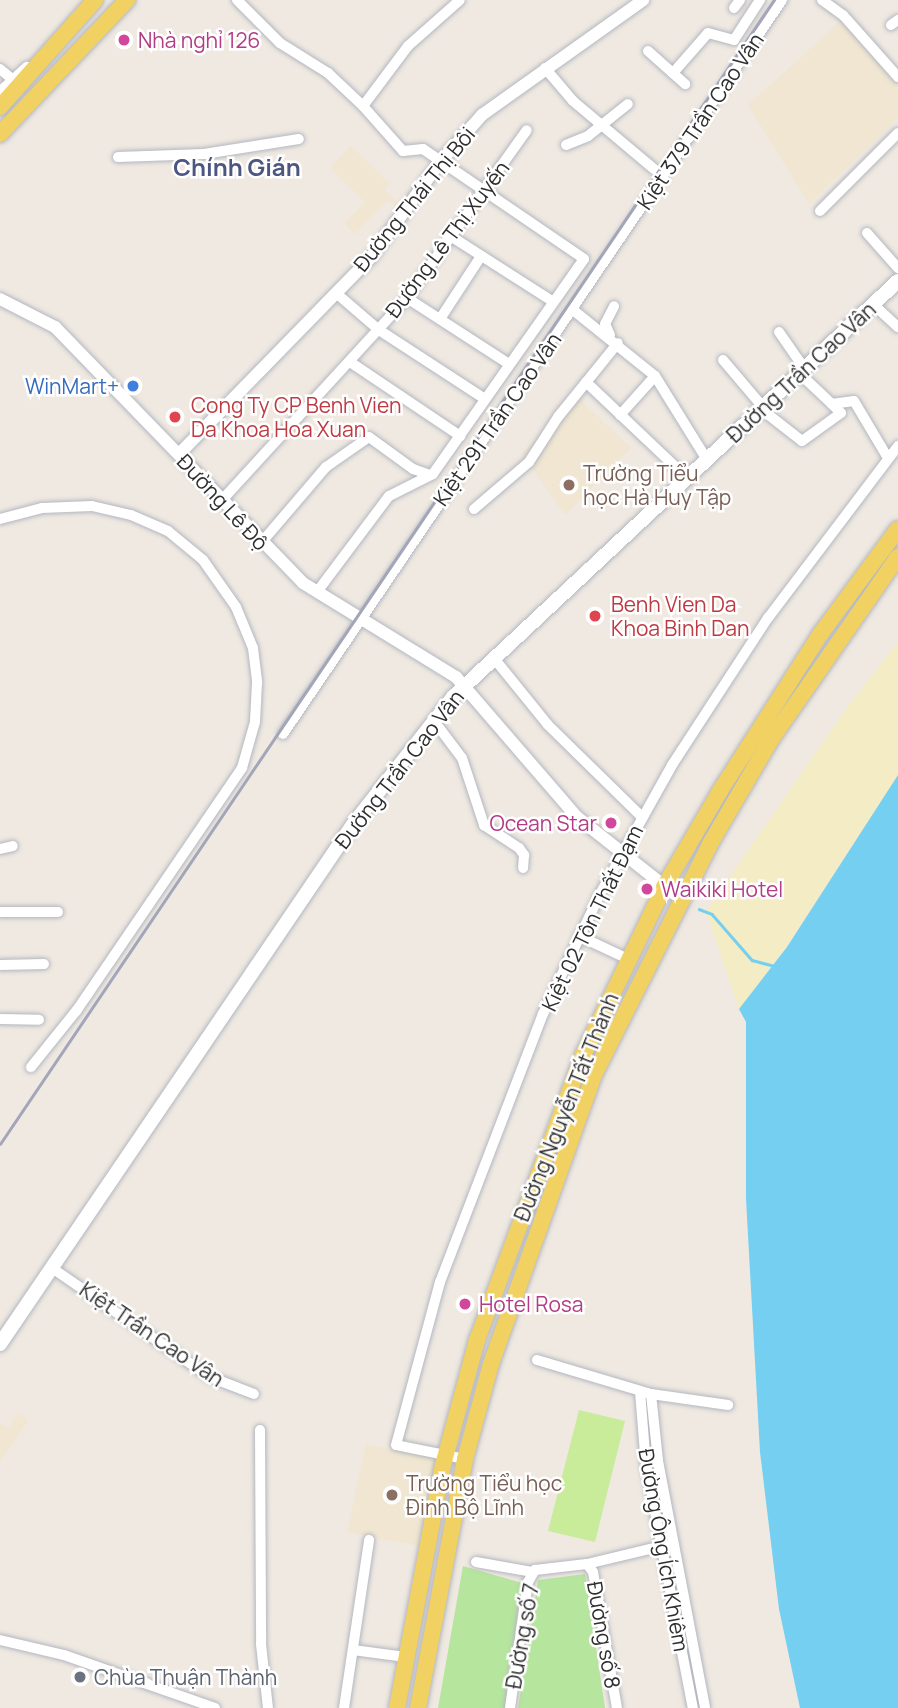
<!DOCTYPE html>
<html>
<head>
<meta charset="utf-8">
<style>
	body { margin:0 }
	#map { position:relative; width:898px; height:1708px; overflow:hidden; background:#efe9e1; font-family:Manrope,sans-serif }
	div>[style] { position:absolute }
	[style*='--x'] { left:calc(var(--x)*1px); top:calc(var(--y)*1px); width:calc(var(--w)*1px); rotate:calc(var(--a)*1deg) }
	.education>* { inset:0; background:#f0e6d1 }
	.green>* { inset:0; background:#b6e59e }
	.sand>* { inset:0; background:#f3ecc5 }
	.pitch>* { inset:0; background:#c9ec9a }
	.water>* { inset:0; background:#75cff0 }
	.stream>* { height:2.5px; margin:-1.25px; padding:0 1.25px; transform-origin:1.25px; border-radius:1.25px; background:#75cff0 }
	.roads { filter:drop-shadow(0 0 2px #b4b7c1) drop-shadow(0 0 2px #b4b7c1) }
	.minor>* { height:10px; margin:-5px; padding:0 5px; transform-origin:5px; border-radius:5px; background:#fff }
	.tertiary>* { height:12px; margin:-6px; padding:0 6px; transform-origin:6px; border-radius:6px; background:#fff }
	.secondary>* { height:14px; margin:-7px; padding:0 7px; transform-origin:7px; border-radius:7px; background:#fff }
	.primary>* { height:16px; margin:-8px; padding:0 8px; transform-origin:8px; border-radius:8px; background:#f2d163 }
	.rail>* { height:2.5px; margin:-1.25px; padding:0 1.25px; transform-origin:1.25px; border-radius:1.25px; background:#a3a6b8 }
	.dots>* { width:19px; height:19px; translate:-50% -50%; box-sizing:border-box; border:4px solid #fff; border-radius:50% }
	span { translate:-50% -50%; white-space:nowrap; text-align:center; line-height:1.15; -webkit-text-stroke:5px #fff; paint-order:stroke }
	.hotel-label { font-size:21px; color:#b23c85 }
	.left { translate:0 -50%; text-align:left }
	.right { translate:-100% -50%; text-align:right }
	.street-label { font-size:21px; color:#2e2e2e }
	.shop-label { font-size:21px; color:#366cbe }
	.health-label { font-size:21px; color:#be3a42 }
	.education-label { font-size:21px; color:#785e54 }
	.worship-label { font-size:21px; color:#5b616d }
	.quarter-label { font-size:24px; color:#4d5680; font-weight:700 }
</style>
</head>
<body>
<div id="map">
	<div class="education">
		<div style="clip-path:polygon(842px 20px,898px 80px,898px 118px,809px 204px,748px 105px)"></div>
		<div style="clip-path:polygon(351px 146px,390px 184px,385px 190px,402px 207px,399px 210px,388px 200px,355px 234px,344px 223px,365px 202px,330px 168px)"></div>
		<div style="clip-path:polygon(575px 395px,631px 448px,565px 515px,522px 454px)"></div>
		<div style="clip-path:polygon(18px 1414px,28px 1421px,0 1462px,0 1423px,8px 1428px)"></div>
		<div style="clip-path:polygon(366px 1444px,436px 1458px,418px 1546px,347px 1532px)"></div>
	</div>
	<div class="green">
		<div style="clip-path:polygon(463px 1566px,522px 1583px,505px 1708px,438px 1708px)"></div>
		<div style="clip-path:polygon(585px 1574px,605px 1708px,518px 1708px,538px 1580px)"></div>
	</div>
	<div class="sand">
		<div style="clip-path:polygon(898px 642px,898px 775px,786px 947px,739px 1009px,706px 911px,848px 706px)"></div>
	</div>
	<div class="pitch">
		<div style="clip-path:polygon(579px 1410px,625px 1421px,595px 1542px,548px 1531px)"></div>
	</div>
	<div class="water">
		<div style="clip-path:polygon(898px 775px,898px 1708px,800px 1708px,779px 1609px,760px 1452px,746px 1199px,746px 1022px,739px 1009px,787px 947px)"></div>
	</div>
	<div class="stream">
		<div style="--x:699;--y:909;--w:14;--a:21"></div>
		<div style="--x:712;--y:914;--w:61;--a:49"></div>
		<div style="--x:752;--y:960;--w:23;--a:15"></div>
	</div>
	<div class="roads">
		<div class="minor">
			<div style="--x:237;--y:0;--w:61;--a:45"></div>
			<div style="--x:280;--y:43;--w:57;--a:32"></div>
			<div style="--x:328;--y:73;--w:48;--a:43.3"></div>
			<div style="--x:363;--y:106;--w:60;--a:48.4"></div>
			<div style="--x:403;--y:151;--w:20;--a:-6"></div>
			<div style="--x:423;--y:149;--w:195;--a:34.3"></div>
			<div style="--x:584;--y:259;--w:263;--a:125.1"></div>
			<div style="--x:433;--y:474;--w:49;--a:153.4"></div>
			<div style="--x:389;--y:496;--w:120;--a:126.9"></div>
			<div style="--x:822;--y:0;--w:26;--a:36"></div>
			<div style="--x:843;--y:15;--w:83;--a:48.4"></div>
			<div style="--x:734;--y:8;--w:10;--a:-53"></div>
			<div style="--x:891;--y:25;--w:9;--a:-36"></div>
			<div style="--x:648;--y:51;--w:50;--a:41.7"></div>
			<div style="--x:545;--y:68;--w:43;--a:49.7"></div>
			<div style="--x:573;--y:101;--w:106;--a:40"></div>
			<div style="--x:0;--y:69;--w:17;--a:40"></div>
			<div style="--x:673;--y:73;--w:53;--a:-48.8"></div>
			<div style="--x:708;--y:33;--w:27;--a:15"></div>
			<div style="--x:734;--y:40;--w:48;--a:-57"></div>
			<div style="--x:363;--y:106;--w:75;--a:-53.1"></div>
			<div style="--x:408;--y:46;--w:69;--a:-41.5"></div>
			<div style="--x:566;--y:145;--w:24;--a:-22"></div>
			<div style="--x:588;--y:136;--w:51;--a:-38.7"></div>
			<div style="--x:118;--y:157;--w:86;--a:-2"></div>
			<div style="--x:204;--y:154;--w:96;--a:-9"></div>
			<div style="--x:820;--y:211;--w:110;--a:-45"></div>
			<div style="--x:867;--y:233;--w:47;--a:48.5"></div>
			<div style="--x:452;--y:237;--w:119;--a:32.6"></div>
			<div style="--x:336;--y:293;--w:57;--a:40.7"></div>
			<div style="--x:379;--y:330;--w:126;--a:33.1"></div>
			<div style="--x:407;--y:298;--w:121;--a:32.9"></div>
			<div style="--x:873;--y:304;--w:34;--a:43"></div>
			<div style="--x:573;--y:310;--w:105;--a:38.8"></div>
			<div style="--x:655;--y:376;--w:99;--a:58.2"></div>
			<div style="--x:440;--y:319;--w:75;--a:-56.9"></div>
			<div style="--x:779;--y:332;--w:44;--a:55.2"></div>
			<div style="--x:610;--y:335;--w:12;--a:-114"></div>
			<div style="--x:605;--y:324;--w:20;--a:-63"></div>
			<div style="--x:723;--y:360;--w:62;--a:49.6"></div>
			<div style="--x:350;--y:362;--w:133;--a:33.9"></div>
			<div style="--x:799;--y:373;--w:45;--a:43.2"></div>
			<div style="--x:832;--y:404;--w:22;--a:-8"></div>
			<div style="--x:854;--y:401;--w:66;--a:59.2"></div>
			<div style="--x:586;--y:382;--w:139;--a:43.5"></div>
			<div style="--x:761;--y:409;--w:52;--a:38"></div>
			<div style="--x:802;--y:441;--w:48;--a:-35.7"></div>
			<div style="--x:841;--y:413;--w:14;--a:-135"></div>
			<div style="--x:620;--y:415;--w:52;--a:-48.1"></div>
			<div style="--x:222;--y:500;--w:274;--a:-47.5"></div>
			<div style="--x:407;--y:298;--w:206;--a:-54.5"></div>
			<div style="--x:474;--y:509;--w:72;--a:-40.5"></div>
			<div style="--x:529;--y:462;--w:54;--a:-57.2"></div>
			<div style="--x:558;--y:417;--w:95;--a:-51"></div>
			<div style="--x:0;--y:519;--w:43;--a:-14.7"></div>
			<div style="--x:42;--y:508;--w:50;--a:-2.3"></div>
			<div style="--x:92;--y:506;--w:40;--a:13"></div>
			<div style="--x:131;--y:515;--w:40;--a:23.4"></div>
			<div style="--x:168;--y:531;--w:45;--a:39.6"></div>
			<div style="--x:203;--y:560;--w:57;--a:54.9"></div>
			<div style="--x:236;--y:607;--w:44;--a:67.5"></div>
			<div style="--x:253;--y:648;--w:35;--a:83"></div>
			<div style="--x:257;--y:683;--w:39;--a:93"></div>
			<div style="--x:255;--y:722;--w:48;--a:105.8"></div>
			<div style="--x:242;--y:768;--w:294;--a:124.3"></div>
			<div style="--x:76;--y:1011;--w:72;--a:128.8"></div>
			<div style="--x:261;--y:543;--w:100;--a:-49.5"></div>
			<div style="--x:326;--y:467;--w:52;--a:-34.9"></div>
			<div style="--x:369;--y:437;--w:54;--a:36"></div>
			<div style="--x:413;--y:469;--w:18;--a:19"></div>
			<div style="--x:493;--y:657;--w:87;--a:51"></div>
			<div style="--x:548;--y:725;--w:132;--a:44.4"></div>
			<div style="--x:434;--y:721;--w:46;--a:52.9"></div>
			<div style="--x:462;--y:758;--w:71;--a:71.8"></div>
			<div style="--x:484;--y:825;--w:42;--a:33.3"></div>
			<div style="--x:519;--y:848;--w:9;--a:54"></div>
			<div style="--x:524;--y:855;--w:13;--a:94"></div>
			<div style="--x:283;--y:734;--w:888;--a:-55.79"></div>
			<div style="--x:0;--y:849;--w:13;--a:-13"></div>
			<div style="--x:0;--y:912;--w:58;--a:0"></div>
			<div style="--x:579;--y:936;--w:54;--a:25.1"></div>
			<div style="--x:0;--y:965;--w:44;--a:-1.3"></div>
			<div style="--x:0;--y:1019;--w:39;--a:1"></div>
			<div style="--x:52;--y:1268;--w:192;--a:34.6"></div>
			<div style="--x:210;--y:1377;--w:47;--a:21.1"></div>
			<div style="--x:537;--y:1360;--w:119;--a:16.6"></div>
			<div style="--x:651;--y:1394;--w:78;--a:8.1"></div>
			<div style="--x:640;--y:1391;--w:74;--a:85.4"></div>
			<div style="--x:646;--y:1465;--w:248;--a:79.1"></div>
			<div style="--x:651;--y:1394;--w:67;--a:84"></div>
			<div style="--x:658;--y:1461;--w:251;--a:79.2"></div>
			<div style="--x:260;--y:1430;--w:214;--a:89.7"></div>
			<div style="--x:261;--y:1644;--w:64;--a:83.8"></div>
			<div style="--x:465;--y:1459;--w:70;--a:-168.5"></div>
			<div style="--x:396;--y:1445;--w:169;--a:-74.9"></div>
			<div style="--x:440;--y:1282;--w:287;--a:-69"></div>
			<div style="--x:543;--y:1014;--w:133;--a:-64.6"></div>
			<div style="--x:600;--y:894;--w:148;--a:-60.8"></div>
			<div style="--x:672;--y:765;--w:176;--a:-56.9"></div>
			<div style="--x:768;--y:618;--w:216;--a:-52.9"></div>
			<div style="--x:476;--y:1562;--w:58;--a:10"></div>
			<div style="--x:587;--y:1564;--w:10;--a:53"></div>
			<div style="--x:593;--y:1572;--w:138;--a:80"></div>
			<div style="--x:0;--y:1640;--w:66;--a:13.2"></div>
			<div style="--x:64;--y:1655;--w:160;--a:19.3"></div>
			<div style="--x:353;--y:1650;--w:53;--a:7.5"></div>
			<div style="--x:344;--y:1708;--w:170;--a:-81.5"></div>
			<div style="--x:510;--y:1708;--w:127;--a:-81.9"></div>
			<div style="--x:528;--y:1582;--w:14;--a:-60"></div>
			<div style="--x:535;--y:1570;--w:52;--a:-6.6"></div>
			<div style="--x:587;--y:1564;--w:81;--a:-13.5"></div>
		</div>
		<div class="tertiary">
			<div style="--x:0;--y:93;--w:37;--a:-43"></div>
			<div style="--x:0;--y:299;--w:62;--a:27"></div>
			<div style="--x:55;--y:327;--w:356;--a:45.9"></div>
			<div style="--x:303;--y:583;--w:180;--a:31.6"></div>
			<div style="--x:456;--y:677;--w:185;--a:49.2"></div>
			<div style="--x:577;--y:817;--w:132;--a:38.3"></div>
			<div style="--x:179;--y:454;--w:277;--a:-45.7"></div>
			<div style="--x:372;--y:256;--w:116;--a:-54.1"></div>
			<div style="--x:440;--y:162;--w:63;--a:-48.2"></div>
			<div style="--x:482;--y:115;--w:198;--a:-35.5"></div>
		</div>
		<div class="secondary">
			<div style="--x:0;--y:1344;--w:630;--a:-55.81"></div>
			<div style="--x:354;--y:823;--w:162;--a:-51.8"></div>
			<div style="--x:454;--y:696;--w:608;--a:-43.07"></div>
		</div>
		<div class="primary">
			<div style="--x:0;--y:107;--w:143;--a:-48.4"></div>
			<div style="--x:0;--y:134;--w:185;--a:-46.5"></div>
			<div style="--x:397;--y:1708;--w:247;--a:-79.3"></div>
			<div style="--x:443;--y:1465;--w:130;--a:-74.8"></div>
			<div style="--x:477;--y:1340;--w:302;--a:-69.6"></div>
			<div style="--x:582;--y:1057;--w:189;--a:-64.2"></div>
			<div style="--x:664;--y:887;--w:111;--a:-59.7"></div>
			<div style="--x:720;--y:791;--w:188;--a:-57.4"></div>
			<div style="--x:821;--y:633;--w:129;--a:-53.5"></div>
			<div style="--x:418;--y:1708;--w:253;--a:-79.3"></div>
			<div style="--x:465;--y:1459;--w:98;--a:-74.7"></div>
			<div style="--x:491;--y:1364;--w:307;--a:-70.4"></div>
			<div style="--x:594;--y:1075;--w:258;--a:-63.3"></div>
			<div style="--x:710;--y:844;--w:123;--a:-59.7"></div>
			<div style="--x:772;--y:738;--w:221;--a:-55.2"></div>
		</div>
	</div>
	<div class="rail">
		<div style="--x:0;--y:1144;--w:1381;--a:-55.92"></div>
	</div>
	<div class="dots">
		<div style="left:124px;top:40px;background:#d1479c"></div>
		<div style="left:133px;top:386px;background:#3f7fe0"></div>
		<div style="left:175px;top:417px;background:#e0444e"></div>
		<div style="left:569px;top:485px;background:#8d6e63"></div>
		<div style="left:595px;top:616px;background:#e0444e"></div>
		<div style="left:611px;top:823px;background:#d1479c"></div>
		<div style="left:647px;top:889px;background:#d1479c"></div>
		<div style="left:465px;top:1304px;background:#d1479c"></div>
		<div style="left:392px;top:1495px;background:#8d6e63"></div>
		<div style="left:80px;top:1677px;background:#6b7280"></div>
	</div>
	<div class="hotel-label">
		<span class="left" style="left:138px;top:40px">Nhà nghỉ 126</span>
		<span class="right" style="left:597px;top:823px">Ocean Star</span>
		<span class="left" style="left:661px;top:889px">Waikiki Hotel</span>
		<span class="left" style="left:479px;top:1304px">Hotel Rosa</span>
	</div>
	<div class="street-label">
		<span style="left:700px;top:121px;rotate:-56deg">Kiệt 379 Trần Cao Vân</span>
		<span style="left:414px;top:199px;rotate:-51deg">Đường Thái Thị Bôi</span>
		<span style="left:447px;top:239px;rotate:-53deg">Đường Lê Thị Xuyến</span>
		<span style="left:801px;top:372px;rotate:-43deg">Đường Trần Cao Vân</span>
		<span style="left:497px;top:419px;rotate:-55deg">Kiệt 291 Trần Cao Vân</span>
		<span style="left:223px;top:502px;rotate:47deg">Đường Lê Độ</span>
		<span style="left:399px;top:769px;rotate:-52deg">Đường Trần Cao Vân</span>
		<span style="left:592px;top:918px;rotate:-64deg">Kiệt 02 Tôn Thất Đạm</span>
		<span style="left:566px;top:1107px;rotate:-68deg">Đường Nguyễn Tất Thành</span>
		<span style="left:152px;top:1334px;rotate:34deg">Kiệt Trần Cao Vân</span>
		<span style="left:664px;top:1550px;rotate:80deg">Đường Ông Ích Khiêm</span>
		<span style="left:604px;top:1635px;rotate:80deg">Đường số 8</span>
		<span style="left:522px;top:1636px;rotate:-80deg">Đường số 7</span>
	</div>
	<div class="shop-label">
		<span class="right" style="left:119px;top:386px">WinMart+</span>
	</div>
	<div class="health-label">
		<span class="left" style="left:191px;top:417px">Cong Ty CP Benh Vien<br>Da Khoa Hoa Xuan</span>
		<span class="left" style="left:611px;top:616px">Benh Vien Da<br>Khoa Binh Dan</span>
	</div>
	<div class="education-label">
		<span class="left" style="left:583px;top:485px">Trường Tiểu<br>học Hà Huy Tập</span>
		<span class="left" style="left:406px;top:1495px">Trường Tiểu học<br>Đinh Bộ Lĩnh</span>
	</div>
	<div class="worship-label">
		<span class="left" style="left:94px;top:1677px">Chùa Thuận Thành</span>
	</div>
	<div class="quarter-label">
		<span style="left:237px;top:167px">Chính Gián</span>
	</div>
</div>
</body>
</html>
